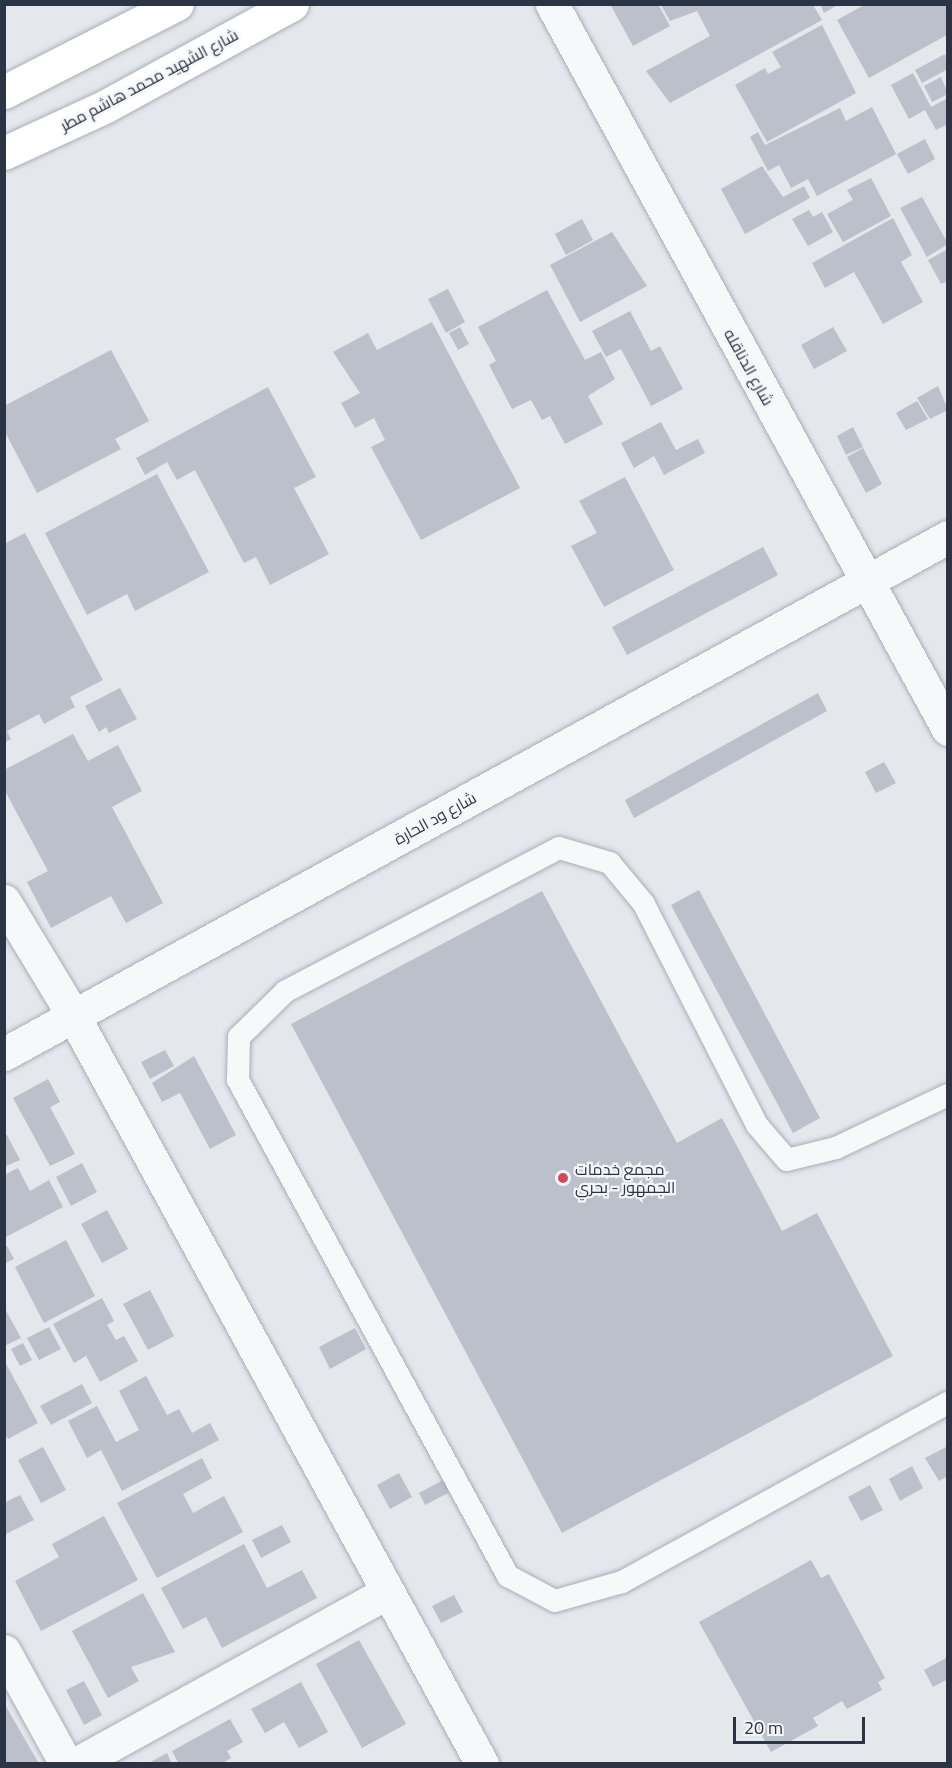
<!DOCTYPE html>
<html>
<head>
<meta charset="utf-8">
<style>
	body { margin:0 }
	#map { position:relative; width:952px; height:1768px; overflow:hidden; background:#e4e7ec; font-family:"Titillium Web",Cairo,sans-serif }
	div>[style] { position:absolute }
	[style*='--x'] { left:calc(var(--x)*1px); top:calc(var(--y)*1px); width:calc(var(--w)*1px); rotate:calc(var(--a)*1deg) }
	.building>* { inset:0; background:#bbc0ca }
	.roads { filter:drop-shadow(0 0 2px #a9aeb7) drop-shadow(0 0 2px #a9aeb7) }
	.service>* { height:22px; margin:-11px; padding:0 11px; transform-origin:11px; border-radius:11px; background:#f7f8fa }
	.minor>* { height:33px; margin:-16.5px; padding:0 16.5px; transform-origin:16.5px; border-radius:16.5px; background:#f7f8fa }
	.tertiary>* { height:33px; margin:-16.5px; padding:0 16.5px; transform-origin:16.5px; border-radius:16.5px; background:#f7f8fa }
	.primary>* { height:33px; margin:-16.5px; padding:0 16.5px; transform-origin:16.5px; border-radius:16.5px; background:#fff }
	.dots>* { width:16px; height:16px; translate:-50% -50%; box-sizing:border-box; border:3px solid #f4f6f9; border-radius:50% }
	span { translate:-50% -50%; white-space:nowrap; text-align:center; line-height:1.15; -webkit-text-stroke:4.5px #f4f6f9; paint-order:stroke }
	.street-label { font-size:16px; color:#2b3445 }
	.poi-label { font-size:16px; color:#2b3445 }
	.left { translate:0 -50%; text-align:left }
	.frame { position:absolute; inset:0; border:6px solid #2b3445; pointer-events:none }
	.scale { position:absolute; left:733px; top:1717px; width:132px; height:27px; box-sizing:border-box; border:3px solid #2b3445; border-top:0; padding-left:8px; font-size:18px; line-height:21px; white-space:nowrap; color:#2b3445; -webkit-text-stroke:4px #f4f6f9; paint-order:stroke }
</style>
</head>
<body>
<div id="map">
	<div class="building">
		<div style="clip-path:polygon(610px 4px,658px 4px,670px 26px,633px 46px)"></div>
		<div style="clip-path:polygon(820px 4px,839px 4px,824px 13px)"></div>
		<div style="clip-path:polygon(866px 4px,948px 4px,947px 35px,869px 78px,837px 20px)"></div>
		<div style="clip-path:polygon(661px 5px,813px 5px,822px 20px,670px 103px,646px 71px,710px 36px,697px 11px,670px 21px)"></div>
		<div style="clip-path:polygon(822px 25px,856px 93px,767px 142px,735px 85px,765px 68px,768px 74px,781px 67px,772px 52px)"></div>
		<div style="clip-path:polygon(945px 54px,948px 69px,922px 83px,915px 70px)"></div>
		<div style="clip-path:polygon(913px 73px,931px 107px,948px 98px,948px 124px,936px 130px,925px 110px,909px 119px,891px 85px)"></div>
		<div style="clip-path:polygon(941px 77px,948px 94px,932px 102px,924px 86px)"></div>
		<div style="clip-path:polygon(872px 107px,896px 154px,817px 196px,808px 179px,791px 188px,779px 165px,768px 171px,750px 137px,758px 132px,765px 145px,840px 108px,846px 121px)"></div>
		<div style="clip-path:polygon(925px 139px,935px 159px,908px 174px,897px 154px)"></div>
		<div style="clip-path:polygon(762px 166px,783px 197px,804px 186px,810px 198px,745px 234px,721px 189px)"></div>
		<div style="clip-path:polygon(871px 178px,891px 216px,843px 242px,827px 214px,853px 200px,847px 190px)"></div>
		<div style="clip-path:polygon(922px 197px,948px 244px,927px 257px,900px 208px)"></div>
		<div style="clip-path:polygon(809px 210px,813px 217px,822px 212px,833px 232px,808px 246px,792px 219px)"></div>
		<div style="clip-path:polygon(893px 218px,912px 255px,901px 262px,923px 302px,883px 324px,854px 272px,825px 288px,812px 263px)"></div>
		<div style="clip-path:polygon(582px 219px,593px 240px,566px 255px,555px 234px)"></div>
		<div style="clip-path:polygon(612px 232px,647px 286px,580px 322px,550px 265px)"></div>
		<div style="clip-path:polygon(948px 249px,948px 281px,941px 284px,928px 260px)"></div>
		<div style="clip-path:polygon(448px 289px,465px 322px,446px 333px,428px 299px)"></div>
		<div style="clip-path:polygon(547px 290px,585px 360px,601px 352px,615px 379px,588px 396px,603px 424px,565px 444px,550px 416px,542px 420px,531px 400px,512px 409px,489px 365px,496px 361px,478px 327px)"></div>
		<div style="clip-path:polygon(630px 311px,651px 351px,660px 346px,683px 389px,651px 406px,621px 349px,606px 357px,592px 331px)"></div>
		<div style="clip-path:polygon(432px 322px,520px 488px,421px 540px,371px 447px,385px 440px,374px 418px,355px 428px,341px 403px,360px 393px,333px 352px,368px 333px,377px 350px)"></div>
		<div style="clip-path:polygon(460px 327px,469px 344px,458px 350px,449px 333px)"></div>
		<div style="clip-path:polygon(833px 327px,847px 351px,814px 369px,801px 345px)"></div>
		<div style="clip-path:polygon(111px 350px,149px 421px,115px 439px,121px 449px,37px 493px,4px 430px,4px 406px)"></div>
		<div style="clip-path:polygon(938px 386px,948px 410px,930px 419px,917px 398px)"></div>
		<div style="clip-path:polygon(268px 387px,316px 477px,294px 488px,329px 554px,270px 585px,256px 557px,244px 563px,195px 470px,177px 480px,167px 462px,145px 475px,136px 458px)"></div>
		<div style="clip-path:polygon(917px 401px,928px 419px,906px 430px,896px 413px)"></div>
		<div style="clip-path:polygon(661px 422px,676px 450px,698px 439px,705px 453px,664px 475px,654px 456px,634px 468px,621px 443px)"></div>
		<div style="clip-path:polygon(853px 427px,863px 447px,846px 455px,837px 436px)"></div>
		<div style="clip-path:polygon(863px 448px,882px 484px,866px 493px,847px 457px)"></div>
		<div style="clip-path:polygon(157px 474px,209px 572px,135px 611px,127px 594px,87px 615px,45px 533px)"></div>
		<div style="clip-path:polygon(625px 477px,674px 570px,604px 607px,571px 546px,597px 533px,579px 501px)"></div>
		<div style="clip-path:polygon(25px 533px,103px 680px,70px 697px,75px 707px,44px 724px,39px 714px,7px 731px,11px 739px,4px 743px,4px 544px)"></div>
		<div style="clip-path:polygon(763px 547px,778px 575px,627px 655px,612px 627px)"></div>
		<div style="clip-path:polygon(120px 688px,137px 719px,109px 733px,106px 727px,99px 732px,85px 706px)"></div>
		<div style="clip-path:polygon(818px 693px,827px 711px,634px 818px,625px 800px)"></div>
		<div style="clip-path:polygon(73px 734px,88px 761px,118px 745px,142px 791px,112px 807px,163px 903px,126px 923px,111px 896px,51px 928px,27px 882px,48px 871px,4px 789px,4px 770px)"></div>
		<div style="clip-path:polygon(884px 762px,896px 783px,876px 793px,865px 772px)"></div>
		<div style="clip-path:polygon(699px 890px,820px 1118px,793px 1133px,671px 905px)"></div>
		<div style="clip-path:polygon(542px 891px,677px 1143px,722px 1118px,782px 1231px,817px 1213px,893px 1356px,562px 1533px,291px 1024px)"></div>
		<div style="clip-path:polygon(165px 1050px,174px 1066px,150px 1079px,141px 1062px)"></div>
		<div style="clip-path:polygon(194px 1056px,236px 1135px,210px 1149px,180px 1093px,162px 1102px,152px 1083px)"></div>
		<div style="clip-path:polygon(48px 1079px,60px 1102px,50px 1107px,75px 1154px,50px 1166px,13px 1098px)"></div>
		<div style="clip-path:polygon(7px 1135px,20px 1160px,4px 1167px,4px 1136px)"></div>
		<div style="clip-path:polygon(82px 1163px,97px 1192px,71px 1206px,56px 1177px)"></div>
		<div style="clip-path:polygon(18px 1168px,30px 1191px,49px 1180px,63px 1207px,4px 1238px,4px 1175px)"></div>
		<div style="clip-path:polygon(107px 1210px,128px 1249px,102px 1263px,81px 1224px)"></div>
		<div style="clip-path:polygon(66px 1240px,95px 1296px,44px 1323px,15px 1267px)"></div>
		<div style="clip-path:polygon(7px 1246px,14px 1259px,4px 1264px,4px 1247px)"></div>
		<div style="clip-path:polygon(150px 1290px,174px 1336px,148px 1350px,123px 1304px)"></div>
		<div style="clip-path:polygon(102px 1298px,114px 1321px,107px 1325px,116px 1340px,124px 1336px,138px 1361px,100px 1382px,86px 1356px,74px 1363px,53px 1324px)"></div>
		<div style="clip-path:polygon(4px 1307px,21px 1338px,4px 1346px)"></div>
		<div style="clip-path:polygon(49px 1327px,61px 1349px,39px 1360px,27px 1338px)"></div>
		<div style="clip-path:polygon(355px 1328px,366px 1349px,330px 1369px,319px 1347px)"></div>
		<div style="clip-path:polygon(23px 1343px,32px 1360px,20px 1366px,11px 1349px)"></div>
		<div style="clip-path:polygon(4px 1360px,38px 1423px,8px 1439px,4px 1434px)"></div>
		<div style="clip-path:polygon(146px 1376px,167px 1415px,179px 1409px,192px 1433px,210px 1423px,219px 1440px,122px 1491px,101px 1450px,87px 1458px,68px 1421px,97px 1406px,116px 1442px,139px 1430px,119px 1391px)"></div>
		<div style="clip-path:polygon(82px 1384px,92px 1403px,51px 1425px,40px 1406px)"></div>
		<div style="clip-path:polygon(948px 1446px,948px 1476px,939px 1481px,925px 1458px)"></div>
		<div style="clip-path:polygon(43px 1447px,66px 1490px,41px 1503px,18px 1460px)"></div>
		<div style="clip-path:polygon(202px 1458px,212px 1478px,183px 1494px,193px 1513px,224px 1496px,243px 1532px,157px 1578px,117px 1503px)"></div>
		<div style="clip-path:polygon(912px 1466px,923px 1488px,900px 1501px,889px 1479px)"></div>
		<div style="clip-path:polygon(399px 1473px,412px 1497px,390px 1509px,377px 1485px)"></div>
		<div style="clip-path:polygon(443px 1480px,450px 1492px,425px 1505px,419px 1493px)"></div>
		<div style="clip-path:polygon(870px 1485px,883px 1510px,861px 1521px,848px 1497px)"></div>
		<div style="clip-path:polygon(20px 1495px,34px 1520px,4px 1535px,4px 1503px)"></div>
		<div style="clip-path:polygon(104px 1516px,138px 1580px,41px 1631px,15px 1581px,59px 1557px,52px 1544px)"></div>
		<div style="clip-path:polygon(282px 1525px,291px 1542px,261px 1558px,252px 1540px)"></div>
		<div style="clip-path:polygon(244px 1544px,267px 1588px,302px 1570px,317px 1598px,222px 1648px,206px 1617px,183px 1629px,161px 1588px)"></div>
		<div style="clip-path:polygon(811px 1560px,821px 1578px,829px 1574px,885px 1678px,878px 1682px,882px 1690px,847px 1709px,842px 1701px,813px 1718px,818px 1726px,771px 1752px,699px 1622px)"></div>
		<div style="clip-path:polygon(143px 1593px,175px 1652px,131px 1667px,139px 1681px,108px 1698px,72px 1631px)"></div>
		<div style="clip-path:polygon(454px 1595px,463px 1612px,441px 1623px,432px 1606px)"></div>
		<div style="clip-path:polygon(359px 1640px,406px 1724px,362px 1748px,316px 1664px)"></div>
		<div style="clip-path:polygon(948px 1657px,948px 1679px,933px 1687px,924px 1670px)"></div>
		<div style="clip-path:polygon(84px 1681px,102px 1715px,84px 1725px,66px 1690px)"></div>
		<div style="clip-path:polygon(301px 1682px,328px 1732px,299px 1748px,284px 1722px,265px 1733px,251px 1709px)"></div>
		<div style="clip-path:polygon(4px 1703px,38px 1762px,35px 1764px,4px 1764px)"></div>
		<div style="clip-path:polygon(230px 1719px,243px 1742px,227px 1751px,231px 1758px,221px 1764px,179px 1764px,172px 1751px)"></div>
		<div style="clip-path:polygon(167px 1753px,172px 1764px,147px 1764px)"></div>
	</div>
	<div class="roads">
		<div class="service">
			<div style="--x:948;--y:1095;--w:124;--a:154.7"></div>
			<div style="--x:836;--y:1148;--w:50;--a:166.2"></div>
			<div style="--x:787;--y:1160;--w:46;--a:-130.6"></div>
			<div style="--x:757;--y:1125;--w:248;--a:-117.1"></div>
			<div style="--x:644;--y:904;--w:53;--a:-129.7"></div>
			<div style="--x:610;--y:863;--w:53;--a:-163.6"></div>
			<div style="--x:559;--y:848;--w:310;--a:152.3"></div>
			<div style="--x:285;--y:992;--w:64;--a:135.6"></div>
			<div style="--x:239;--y:1037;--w:43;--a:91.3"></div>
			<div style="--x:238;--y:1080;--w:565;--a:61.44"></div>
			<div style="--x:508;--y:1576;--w:53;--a:28"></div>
			<div style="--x:555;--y:1601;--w:70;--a:-15.8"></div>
			<div style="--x:622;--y:1582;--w:372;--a:-28.8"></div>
		</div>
		<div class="minor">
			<div style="--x:4;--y:901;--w:133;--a:58.8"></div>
			<div style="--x:73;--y:1015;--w:853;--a:61.36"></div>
			<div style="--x:4;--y:1054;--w:1076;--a:-28.71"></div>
			<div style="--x:4;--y:1651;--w:129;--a:61.2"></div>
			<div style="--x:76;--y:1764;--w:356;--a:-28.9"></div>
		</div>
		<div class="tertiary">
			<div style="--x:552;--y:4;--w:826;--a:61.36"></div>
		</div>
		<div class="primary">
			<div style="--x:4;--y:92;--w:194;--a:-27"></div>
			<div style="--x:4;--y:153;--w:112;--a:-24.7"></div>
			<div style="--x:106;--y:106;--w:212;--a:-28.7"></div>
		</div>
	</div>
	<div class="dots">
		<div style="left:563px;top:1178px;background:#d1495b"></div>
	</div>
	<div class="street-label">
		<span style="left:149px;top:80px;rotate:-28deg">شارع الشهيد محمد هاشم مطر</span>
		<span style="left:749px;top:367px;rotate:61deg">شارع الدناقله</span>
		<span style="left:435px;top:818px;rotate:-29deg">شارع ود الحارة</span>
	</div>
	<div class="poi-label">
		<span class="left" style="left:575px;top:1178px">مجمع خدمات<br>الجمهور - بحري</span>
	</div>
	<div class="frame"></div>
	<div class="scale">20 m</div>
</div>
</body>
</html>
